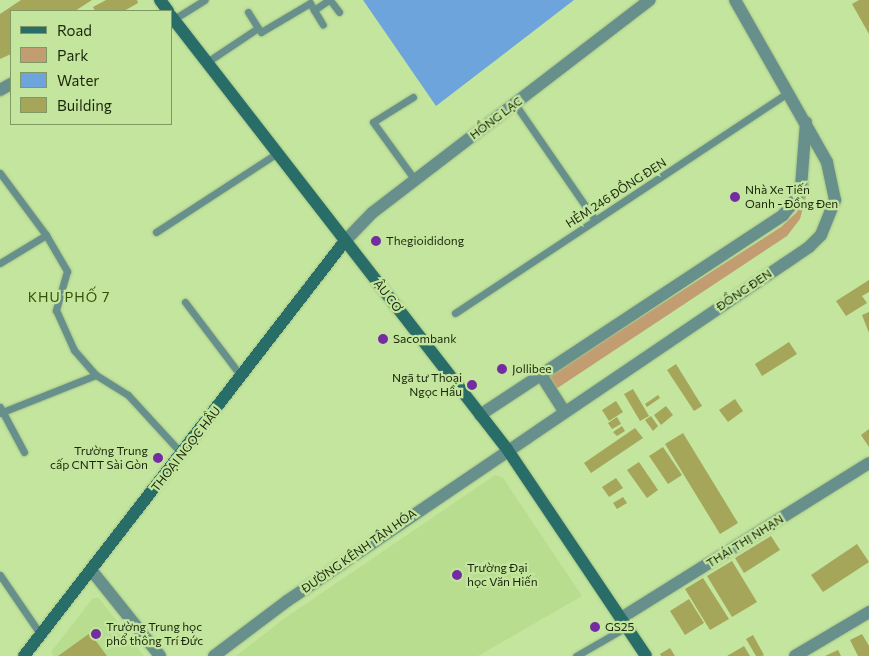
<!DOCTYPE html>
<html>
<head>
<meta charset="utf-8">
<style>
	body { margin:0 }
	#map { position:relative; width:869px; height:656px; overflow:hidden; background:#c3e59e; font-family:Commissioner,sans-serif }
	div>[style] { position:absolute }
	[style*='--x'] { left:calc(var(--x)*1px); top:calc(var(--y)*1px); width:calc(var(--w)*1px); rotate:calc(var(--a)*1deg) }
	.built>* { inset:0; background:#b8dd8f }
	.green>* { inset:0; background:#c39d72 }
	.water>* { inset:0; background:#6ca4db }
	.building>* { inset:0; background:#a5a659 }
	.roads { filter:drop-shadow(0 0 1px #a5c384) drop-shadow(0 0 1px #a5c384) }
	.service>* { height:7px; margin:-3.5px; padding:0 3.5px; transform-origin:3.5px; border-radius:3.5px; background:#67908d }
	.minor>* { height:12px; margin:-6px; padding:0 6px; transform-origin:6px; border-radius:6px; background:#67908d }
	.tertiary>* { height:12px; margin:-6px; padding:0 6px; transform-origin:6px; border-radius:6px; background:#67908d }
	.secondary>* { height:12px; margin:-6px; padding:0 6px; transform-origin:6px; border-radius:6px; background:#296d69 }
	.dots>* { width:14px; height:14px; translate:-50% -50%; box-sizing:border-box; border:2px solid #c3e59e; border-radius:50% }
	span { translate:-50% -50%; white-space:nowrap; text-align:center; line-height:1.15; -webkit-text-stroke:4.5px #c3e59e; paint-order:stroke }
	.street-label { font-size:12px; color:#1b270b }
	.poi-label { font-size:12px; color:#1b270b }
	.left { translate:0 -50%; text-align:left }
	.right { translate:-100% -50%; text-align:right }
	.neighbourhood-label { font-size:14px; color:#365108; letter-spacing:1px }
	.legend { position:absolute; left:10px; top:10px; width:162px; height:115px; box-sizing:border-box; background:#c3e59e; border:1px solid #809963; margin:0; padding:6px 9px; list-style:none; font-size:15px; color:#1b270b }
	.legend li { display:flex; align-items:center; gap:10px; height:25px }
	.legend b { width:25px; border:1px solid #809963 }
</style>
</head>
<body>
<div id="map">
	<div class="built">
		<div style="clip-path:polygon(495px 475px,503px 478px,582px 596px,478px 656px,236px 656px,285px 618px)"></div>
		<div style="clip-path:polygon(93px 598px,99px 598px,144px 656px,54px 656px,51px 652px)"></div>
	</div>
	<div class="green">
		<div style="clip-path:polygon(810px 181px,800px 219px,787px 236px,553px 391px,546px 378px,781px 227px,797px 212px)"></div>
	</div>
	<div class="water">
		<div style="clip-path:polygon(363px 0,574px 0,436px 106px)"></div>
	</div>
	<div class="building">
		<div style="clip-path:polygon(21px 0,92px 0,75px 11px,11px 11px,11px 54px,0 59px,0 14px)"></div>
		<div style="clip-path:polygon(106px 0,137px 0,138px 3px,124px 11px,95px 11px,93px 7px)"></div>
		<div style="clip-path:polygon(859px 0,869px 0,869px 34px,852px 4px)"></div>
		<div style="clip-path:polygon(869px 280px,869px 292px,862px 296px,867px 303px,846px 316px,836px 301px)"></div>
		<div style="clip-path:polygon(869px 312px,869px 333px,862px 315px)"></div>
		<div style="clip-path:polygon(789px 342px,797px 354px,762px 376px,755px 364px)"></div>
		<div style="clip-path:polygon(676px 364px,702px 406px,694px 411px,667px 370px)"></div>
		<div style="clip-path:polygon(633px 389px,649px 416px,640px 421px,624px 394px)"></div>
		<div style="clip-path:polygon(658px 395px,660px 398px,647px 407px,645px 404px)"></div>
		<div style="clip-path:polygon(735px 399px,743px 411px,728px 422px,719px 410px)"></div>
		<div style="clip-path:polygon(616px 401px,623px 412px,609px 421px,602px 410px)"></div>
		<div style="clip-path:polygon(666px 406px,673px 415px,661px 425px,654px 415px)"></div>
		<div style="clip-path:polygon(651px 416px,658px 426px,653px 431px,645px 420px)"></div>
		<div style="clip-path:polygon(617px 417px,621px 424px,612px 429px,608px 423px)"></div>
		<div style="clip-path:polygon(622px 426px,625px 431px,617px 436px,613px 432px)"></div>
		<div style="clip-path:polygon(635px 428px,643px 438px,591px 473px,584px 463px)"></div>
		<div style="clip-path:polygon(869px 429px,869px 447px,861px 435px)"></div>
		<div style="clip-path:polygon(683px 433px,738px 523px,720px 534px,665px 444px)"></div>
		<div style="clip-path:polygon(663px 447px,682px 475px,668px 484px,649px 456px)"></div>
		<div style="clip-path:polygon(639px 462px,658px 490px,647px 498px,627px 470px)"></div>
		<div style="clip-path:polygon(616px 478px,623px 488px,609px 497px,602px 487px)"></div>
		<div style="clip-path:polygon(623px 497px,627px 503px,617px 509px,613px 503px)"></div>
		<div style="clip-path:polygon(771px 536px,780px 550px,744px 573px,735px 558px)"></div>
		<div style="clip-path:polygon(857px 544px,869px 562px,823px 592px,811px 575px)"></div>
		<div style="clip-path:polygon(732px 561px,757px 602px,732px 617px,707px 576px)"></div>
		<div style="clip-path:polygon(703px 578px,729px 619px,710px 630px,685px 589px)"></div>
		<div style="clip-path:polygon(689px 599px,704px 623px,685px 635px,670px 611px)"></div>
		<div style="clip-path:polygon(90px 633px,107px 656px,58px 656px)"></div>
		<div style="clip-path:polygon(862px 634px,869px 646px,869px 656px,858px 656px,850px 640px)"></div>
		<div style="clip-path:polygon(753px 635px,764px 655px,762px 656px,756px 656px,746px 639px)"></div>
		<div style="clip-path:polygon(744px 646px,750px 656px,727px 656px)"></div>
		<div style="clip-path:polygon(670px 648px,675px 656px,661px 656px,660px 654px)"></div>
		<div style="clip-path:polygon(838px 650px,841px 656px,825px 656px)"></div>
	</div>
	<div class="roads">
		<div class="service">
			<div style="--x:330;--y:0;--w:15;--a:53"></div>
			<div style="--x:314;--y:10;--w:17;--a:59"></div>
			<div style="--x:248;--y:12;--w:19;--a:58"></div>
			<div style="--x:174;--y:19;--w:36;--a:-32"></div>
			<div style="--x:207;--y:62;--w:61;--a:-33.7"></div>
			<div style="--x:258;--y:28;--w:5;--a:53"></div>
			<div style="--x:261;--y:32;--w:57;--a:-30.6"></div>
			<div style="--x:310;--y:3;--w:8;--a:60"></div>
			<div style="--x:314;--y:10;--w:18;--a:-34"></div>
			<div style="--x:413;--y:97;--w:47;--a:148"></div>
			<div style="--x:373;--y:122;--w:72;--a:54.1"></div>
			<div style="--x:515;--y:104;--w:141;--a:55.4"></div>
			<div style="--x:0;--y:173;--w:77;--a:53.4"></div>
			<div style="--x:46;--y:235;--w:42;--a:59.7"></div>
			<div style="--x:67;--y:271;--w:41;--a:105.8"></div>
			<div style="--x:56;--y:310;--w:44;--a:65.8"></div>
			<div style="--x:74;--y:350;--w:33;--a:49"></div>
			<div style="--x:96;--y:375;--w:38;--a:32"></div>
			<div style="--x:128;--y:395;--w:80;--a:47.5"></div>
			<div style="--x:156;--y:232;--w:145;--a:-33.1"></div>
			<div style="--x:0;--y:263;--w:54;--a:-31.3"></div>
			<div style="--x:185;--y:302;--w:93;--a:52.9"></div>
			<div style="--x:455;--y:313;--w:400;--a:-33.5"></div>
			<div style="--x:0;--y:407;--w:51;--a:61.9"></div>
			<div style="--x:0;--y:413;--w:103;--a:-21.6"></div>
			<div style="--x:0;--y:575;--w:73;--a:55.7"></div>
			<div style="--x:576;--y:656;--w:58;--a:-30.1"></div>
		</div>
		<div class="minor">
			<div style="--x:541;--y:375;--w:43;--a:57.4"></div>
			<div style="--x:480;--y:415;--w:363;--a:-33.4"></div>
			<div style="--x:783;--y:215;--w:17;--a:-50"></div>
			<div style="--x:794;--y:202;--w:17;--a:-65"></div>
			<div style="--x:801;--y:187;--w:65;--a:-85.6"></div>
			<div style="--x:621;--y:618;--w:292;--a:-32"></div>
			<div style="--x:795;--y:656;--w:86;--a:-30.7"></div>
		</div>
		<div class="tertiary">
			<div style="--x:0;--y:90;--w:13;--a:-29"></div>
			<div style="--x:345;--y:241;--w:39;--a:-46"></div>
			<div style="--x:372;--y:213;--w:350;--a:-37.5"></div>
			<div style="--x:92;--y:571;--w:109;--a:51.3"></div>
			<div style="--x:214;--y:656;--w:91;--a:-37"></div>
			<div style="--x:287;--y:601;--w:631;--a:-34.14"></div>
			<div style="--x:809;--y:247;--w:17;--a:-45"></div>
			<div style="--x:821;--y:235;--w:38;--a:-68"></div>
			<div style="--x:835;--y:200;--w:39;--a:-102"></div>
			<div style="--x:827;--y:162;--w:186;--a:-119.6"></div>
		</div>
		<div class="secondary">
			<div style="--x:160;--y:0;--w:14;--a:54"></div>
			<div style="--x:171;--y:16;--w:548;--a:52.19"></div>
			<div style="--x:507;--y:449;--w:249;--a:56.1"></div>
			<div style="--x:24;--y:656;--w:525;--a:-52.28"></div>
		</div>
	</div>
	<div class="dots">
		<div style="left:735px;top:197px;background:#742da0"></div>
		<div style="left:376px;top:241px;background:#742da0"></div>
		<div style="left:383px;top:339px;background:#742da0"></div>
		<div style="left:502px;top:369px;background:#742da0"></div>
		<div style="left:472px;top:385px;background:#742da0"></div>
		<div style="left:158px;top:458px;background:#742da0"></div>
		<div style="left:457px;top:575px;background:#742da0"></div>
		<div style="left:595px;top:627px;background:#742da0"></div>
		<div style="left:96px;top:634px;background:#742da0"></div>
	</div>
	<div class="street-label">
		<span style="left:496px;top:118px;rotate:-37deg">HỒNG LẠC</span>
		<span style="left:616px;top:193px;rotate:-33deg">HẺM 246 ĐỒNG ĐEN</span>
		<span style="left:744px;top:290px;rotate:-34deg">ĐỒNG ĐEN</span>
		<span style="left:388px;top:296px;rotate:52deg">ÂU CƠ</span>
		<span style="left:186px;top:449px;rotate:-52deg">THOẠI NGỌC HẦU</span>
		<span style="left:745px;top:541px;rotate:-32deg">THÁI THỊ NHẠN</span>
		<span style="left:359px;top:551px;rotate:-35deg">ĐƯỜNG KÊNH TÂN HÓA</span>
	</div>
	<div class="poi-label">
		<span class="left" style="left:745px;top:197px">Nhà Xe Tiến<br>Oanh - Đồng Đen</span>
		<span class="left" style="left:386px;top:241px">Thegioididong</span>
		<span class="left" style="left:393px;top:339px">Sacombank</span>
		<span class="left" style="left:512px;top:369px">Jollibee</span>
		<span class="right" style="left:462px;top:385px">Ngã tư Thoại<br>Ngọc Hầu</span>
		<span class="right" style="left:148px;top:458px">Trường Trung<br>cấp CNTT Sài Gòn</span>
		<span class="left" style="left:467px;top:575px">Trường Đại<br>học Văn Hiến</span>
		<span class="left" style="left:106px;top:634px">Trường Trung học<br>phổ thông Trí Đức</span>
		<span class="left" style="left:605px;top:627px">GS25</span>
	</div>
	<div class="neighbourhood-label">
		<span style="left:69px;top:297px">KHU PHỐ 7</span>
	</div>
	<ul class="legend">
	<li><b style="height:6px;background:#296d69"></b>Road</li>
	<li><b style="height:14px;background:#c39d72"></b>Park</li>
	<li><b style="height:14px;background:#6ca4db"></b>Water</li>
	<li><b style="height:14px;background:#a5a659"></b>Building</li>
	</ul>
</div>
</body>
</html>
